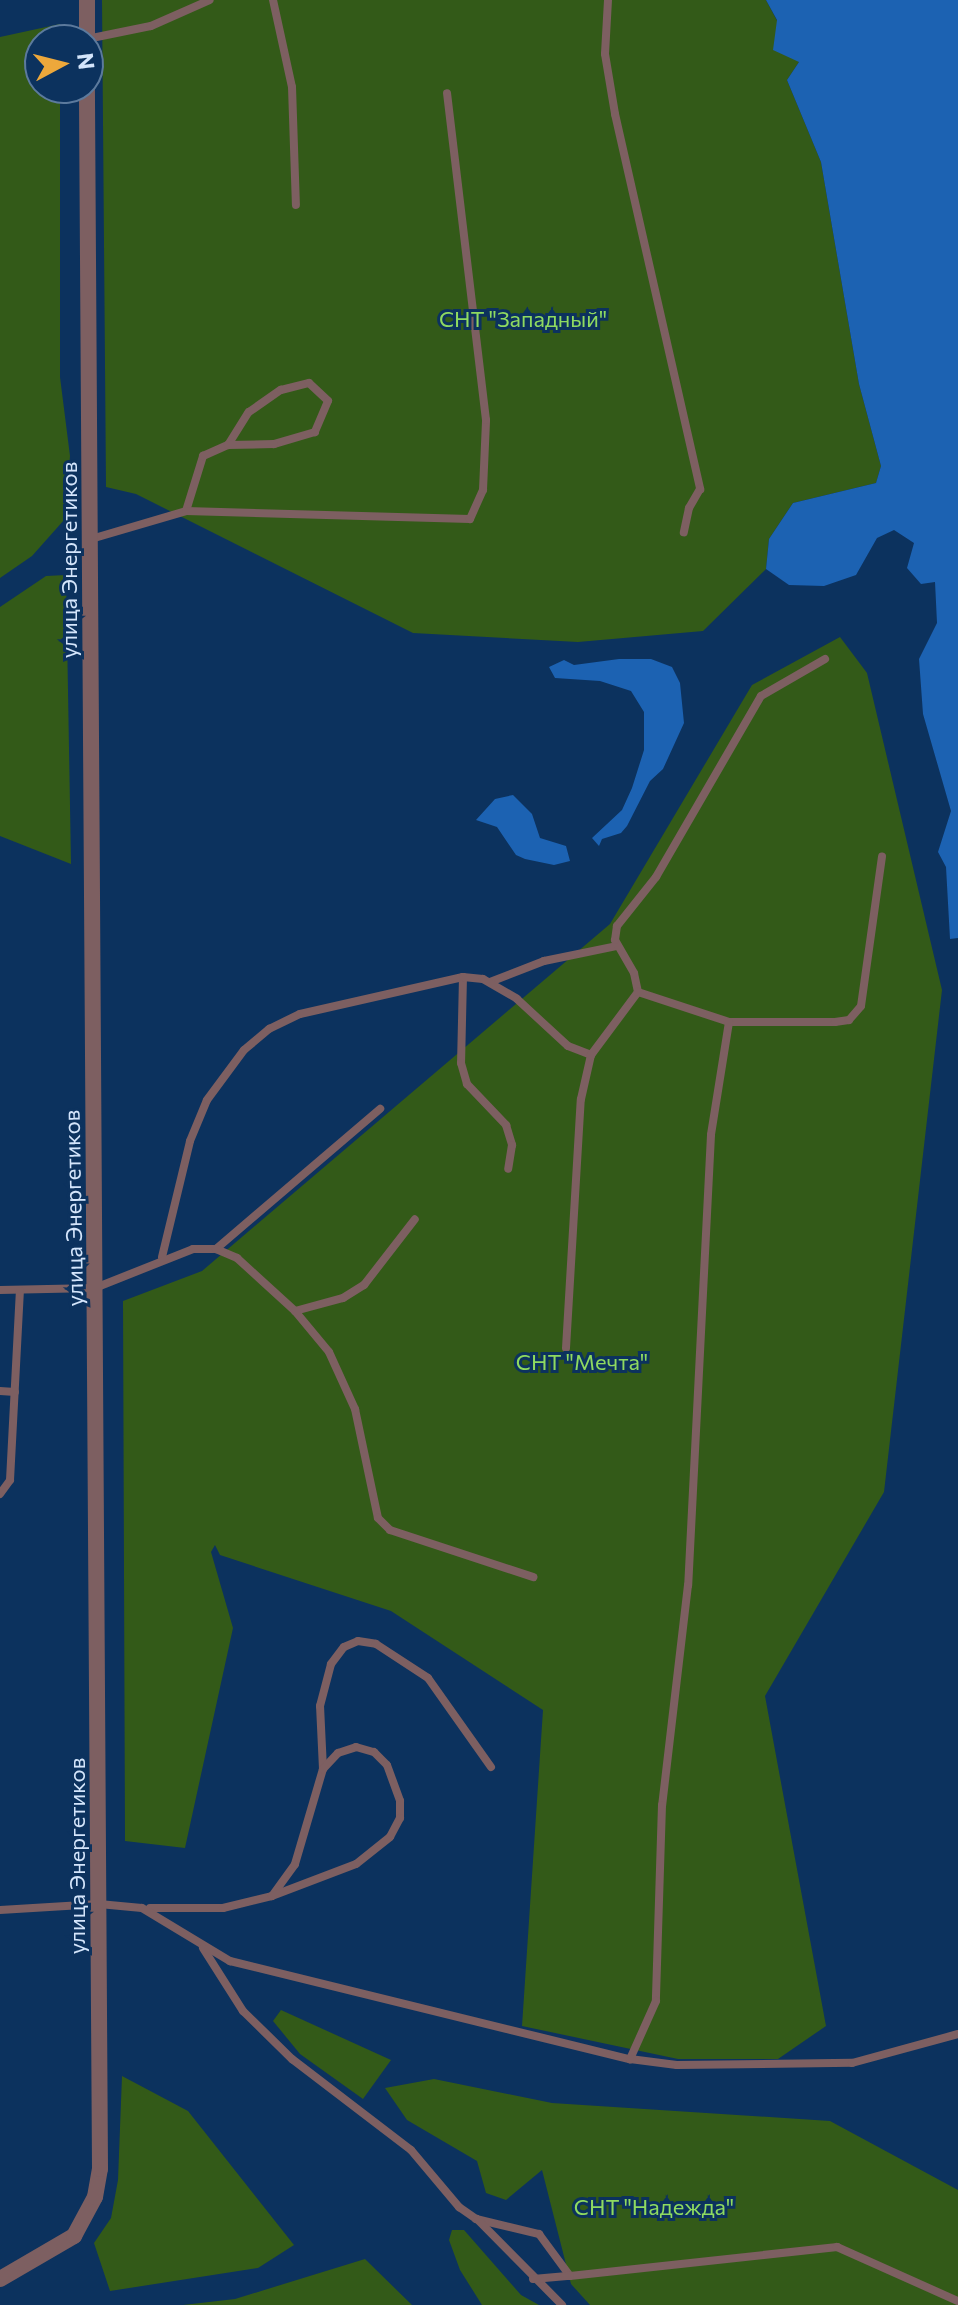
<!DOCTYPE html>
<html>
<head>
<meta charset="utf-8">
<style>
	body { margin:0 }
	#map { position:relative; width:958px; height:2305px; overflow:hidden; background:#0c325e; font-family:Commissioner,sans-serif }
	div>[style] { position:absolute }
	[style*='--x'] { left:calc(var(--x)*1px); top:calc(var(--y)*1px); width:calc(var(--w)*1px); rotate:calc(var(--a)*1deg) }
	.green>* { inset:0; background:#335a18 }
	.water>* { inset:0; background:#1c62b2 }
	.lane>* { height:8px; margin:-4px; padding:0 4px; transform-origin:4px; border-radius:4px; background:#7d5f61 }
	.street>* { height:16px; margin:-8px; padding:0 8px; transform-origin:8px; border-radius:8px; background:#7d5f61 }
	span { translate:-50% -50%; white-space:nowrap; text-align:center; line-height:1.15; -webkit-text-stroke:6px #0c325e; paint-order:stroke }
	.park-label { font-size:22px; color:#8fda60 }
	.street-label { font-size:22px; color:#d4e5fb }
	.north { position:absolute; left:24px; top:24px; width:80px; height:80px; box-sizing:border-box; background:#0c325e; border:2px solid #5c7a9d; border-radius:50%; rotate:83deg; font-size:22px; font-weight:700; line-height:32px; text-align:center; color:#d4e5fb }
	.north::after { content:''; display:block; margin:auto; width:28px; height:36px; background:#eda83b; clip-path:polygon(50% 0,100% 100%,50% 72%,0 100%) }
</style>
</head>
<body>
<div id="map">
	<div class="green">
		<div style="clip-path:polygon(102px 0,766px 0,799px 62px,787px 80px,821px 162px,859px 384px,881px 466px,876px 483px,793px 503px,769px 539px,766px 569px,703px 631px,578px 642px,413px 633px,136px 494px,106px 487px)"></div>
		<div style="clip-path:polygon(60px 24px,60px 40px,40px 40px,40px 88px,60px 88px,60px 377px,70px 456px,64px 520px,32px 556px,0 578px,0 37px)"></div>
		<div style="clip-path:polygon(66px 575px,71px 864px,0 836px,0 607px,46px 576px)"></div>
		<div style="clip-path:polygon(840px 637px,867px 673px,942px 990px,884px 1492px,765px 1696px,826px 2026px,778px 2059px,678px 2059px,522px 2026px,543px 1710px,391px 1611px,220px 1555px,215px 1545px,211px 1552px,233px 1628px,185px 1848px,125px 1841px,123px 1301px,202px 1271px,610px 924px,752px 685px)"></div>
		<div style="clip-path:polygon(281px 2010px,391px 2060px,363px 2099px,300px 2054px,273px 2021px)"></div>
		<div style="clip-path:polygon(122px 2076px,188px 2111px,294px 2245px,258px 2268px,110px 2291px,94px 2243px,111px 2218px,118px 2180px)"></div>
		<div style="clip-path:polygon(434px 2079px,552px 2103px,830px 2121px,958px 2190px,958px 2305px,590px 2305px,571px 2284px,542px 2170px,506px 2200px,486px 2193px,477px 2161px,407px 2120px,385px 2088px)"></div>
		<div style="clip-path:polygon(452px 2230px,464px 2230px,521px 2295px,539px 2305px,482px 2305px,460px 2270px,449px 2240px)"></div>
		<div style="clip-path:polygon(365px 2259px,412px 2305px,183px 2305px,235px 2299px)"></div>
	</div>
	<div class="water">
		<div style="clip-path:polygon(766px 0,958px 0,958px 938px,950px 939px,946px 867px,938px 852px,951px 811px,923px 714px,919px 659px,937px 623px,935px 582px,921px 584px,907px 568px,914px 543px,894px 530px,877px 538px,856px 575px,824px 586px,789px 585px,766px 569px,769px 539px,793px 503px,876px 483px,881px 466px,859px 384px,821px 162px,787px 80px,799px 62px,773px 50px,777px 20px)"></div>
		<div style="clip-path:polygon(619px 659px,651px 659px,672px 667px,680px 683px,684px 723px,663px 769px,650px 781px,627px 826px,621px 833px,602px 839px,599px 846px,592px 838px,622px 810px,632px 788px,644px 750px,644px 712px,631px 691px,600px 681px,555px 678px,549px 667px,564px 660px,574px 665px)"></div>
		<div style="clip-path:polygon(513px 795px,532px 814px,540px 838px,566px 846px,570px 861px,554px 865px,525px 859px,516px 855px,497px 827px,476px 820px,495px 799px)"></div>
	</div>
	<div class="lane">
		<div style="--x:273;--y:0;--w:89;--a:77.7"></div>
		<div style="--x:292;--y:87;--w:118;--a:88.1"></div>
		<div style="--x:608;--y:0;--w:54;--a:93.2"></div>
		<div style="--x:605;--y:54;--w:61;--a:80.5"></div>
		<div style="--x:615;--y:114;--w:385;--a:77.2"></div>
		<div style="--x:700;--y:489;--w:22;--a:120"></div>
		<div style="--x:689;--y:508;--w:25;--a:102"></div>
		<div style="--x:87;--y:39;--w:65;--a:-11.5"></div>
		<div style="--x:151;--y:26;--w:64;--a:-23.8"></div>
		<div style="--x:186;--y:511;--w:58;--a:-72.8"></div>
		<div style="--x:203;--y:456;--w:27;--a:-24"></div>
		<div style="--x:228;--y:445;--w:39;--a:-58"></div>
		<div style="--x:249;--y:412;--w:39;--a:-35"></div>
		<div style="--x:281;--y:390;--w:29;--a:-14"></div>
		<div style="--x:309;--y:383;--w:26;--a:43"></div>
		<div style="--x:328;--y:401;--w:34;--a:113"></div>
		<div style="--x:315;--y:432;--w:43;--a:163.7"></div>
		<div style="--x:274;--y:444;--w:46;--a:178.8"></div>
		<div style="--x:91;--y:539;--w:99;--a:-16.4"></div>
		<div style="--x:186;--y:511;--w:284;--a:1.6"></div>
		<div style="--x:470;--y:519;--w:32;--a:-66"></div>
		<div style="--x:483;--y:490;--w:70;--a:-87.5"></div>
		<div style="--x:486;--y:420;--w:329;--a:-96.8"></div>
		<div style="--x:463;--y:977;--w:86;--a:91.3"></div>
		<div style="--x:461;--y:1063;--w:22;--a:74"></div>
		<div style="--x:467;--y:1084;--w:57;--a:46.4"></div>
		<div style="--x:506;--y:1125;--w:21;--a:73"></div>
		<div style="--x:512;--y:1145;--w:24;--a:99"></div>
		<div style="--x:490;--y:982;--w:58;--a:-21.3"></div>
		<div style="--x:544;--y:961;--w:75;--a:-11.6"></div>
		<div style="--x:638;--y:992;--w:19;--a:-102"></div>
		<div style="--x:634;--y:973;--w:38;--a:-120"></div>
		<div style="--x:615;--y:940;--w:14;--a:-82"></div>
		<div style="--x:617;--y:926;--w:63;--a:-51.5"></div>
		<div style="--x:656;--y:877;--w:209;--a:-59.9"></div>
		<div style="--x:761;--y:696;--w:74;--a:-30"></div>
		<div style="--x:729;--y:1022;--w:106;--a:0"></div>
		<div style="--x:835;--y:1022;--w:14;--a:-8"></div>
		<div style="--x:849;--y:1020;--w:18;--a:-49"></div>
		<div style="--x:861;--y:1006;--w:151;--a:-82"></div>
		<div style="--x:216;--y:1249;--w:216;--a:-40.5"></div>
		<div style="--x:162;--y:1257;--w:119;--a:-76.4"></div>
		<div style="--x:190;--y:1141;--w:44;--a:-67.5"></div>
		<div style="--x:207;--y:1100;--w:62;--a:-53.5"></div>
		<div style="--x:244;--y:1050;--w:33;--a:-40"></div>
		<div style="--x:269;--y:1029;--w:34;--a:-26"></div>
		<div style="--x:300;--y:1014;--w:167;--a:-12.8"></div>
		<div style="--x:463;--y:977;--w:20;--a:6"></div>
		<div style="--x:483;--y:979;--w:39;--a:30"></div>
		<div style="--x:517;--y:999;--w:69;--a:42.7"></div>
		<div style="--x:568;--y:1046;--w:25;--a:21"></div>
		<div style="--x:0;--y:1290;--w:95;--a:-1.2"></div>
		<div style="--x:95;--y:1288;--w:105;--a:-21.7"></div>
		<div style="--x:193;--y:1249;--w:23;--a:0"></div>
		<div style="--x:216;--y:1249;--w:23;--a:23"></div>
		<div style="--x:237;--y:1258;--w:79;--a:42.4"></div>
		<div style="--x:295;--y:1311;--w:53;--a:50.3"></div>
		<div style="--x:329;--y:1352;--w:63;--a:65.5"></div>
		<div style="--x:355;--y:1409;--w:111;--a:78.1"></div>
		<div style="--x:378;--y:1518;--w:17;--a:45"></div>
		<div style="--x:390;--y:1530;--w:151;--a:18.2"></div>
		<div style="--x:295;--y:1311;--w:50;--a:-15.2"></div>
		<div style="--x:343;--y:1298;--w:25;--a:-32"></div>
		<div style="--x:364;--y:1285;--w:83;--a:-52.3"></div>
		<div style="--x:566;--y:1348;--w:249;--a:-86.6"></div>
		<div style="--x:581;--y:1099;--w:45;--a:-77.2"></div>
		<div style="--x:591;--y:1055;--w:79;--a:-53.3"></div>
		<div style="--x:638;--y:992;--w:96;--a:18.2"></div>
		<div style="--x:729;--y:1022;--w:114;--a:99.1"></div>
		<div style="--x:711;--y:1135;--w:451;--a:92.9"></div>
		<div style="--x:688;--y:1585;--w:222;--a:96.7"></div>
		<div style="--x:662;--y:1805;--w:196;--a:91.8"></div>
		<div style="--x:656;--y:2001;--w:64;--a:114.1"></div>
		<div style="--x:0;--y:1391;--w:15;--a:4"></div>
		<div style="--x:0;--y:1494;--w:17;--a:-54"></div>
		<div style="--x:10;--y:1480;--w:189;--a:-87"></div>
		<div style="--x:323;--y:1769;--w:63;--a:-92.7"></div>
		<div style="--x:320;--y:1706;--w:43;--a:-75.3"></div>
		<div style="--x:331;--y:1664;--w:21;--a:-53"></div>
		<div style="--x:344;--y:1647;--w:15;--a:-23"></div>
		<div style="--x:358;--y:1641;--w:18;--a:9"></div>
		<div style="--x:376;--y:1644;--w:62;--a:33.2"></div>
		<div style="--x:428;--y:1678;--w:109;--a:54.7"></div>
		<div style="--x:150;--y:1908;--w:73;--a:0"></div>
		<div style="--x:223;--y:1908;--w:50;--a:-13.8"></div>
		<div style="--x:272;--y:1896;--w:39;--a:-54"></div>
		<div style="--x:295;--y:1864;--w:99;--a:-73.6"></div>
		<div style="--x:323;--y:1769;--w:22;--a:-47"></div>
		<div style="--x:338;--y:1753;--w:19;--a:-18"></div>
		<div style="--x:356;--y:1747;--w:19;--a:16"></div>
		<div style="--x:374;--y:1752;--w:18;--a:45"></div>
		<div style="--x:387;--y:1765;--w:38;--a:70"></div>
		<div style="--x:400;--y:1801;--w:17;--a:90"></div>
		<div style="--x:400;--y:1818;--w:21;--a:118"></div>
		<div style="--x:390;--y:1837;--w:43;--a:141.5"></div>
		<div style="--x:356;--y:1864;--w:90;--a:159.1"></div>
		<div style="--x:0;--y:1910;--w:99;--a:-3.5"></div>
		<div style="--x:99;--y:1904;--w:43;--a:5.3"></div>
		<div style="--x:142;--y:1908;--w:103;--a:31.1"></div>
		<div style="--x:230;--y:1961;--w:412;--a:13.8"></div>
		<div style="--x:630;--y:2059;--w:47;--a:7.3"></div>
		<div style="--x:677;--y:2065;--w:175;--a:-0.7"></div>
		<div style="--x:852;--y:2063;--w:110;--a:-15.3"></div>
		<div style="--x:203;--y:1948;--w:75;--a:57.6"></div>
		<div style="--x:243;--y:2011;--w:69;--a:44.4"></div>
		<div style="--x:292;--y:2059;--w:150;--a:37.4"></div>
		<div style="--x:411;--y:2150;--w:75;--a:49.9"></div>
		<div style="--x:459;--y:2207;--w:21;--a:35"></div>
		<div style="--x:476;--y:2219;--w:65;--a:13.4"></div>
		<div style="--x:539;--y:2234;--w:52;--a:53.6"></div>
		<div style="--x:570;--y:2276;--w:269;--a:-6.2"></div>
		<div style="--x:837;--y:2247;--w:133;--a:24.1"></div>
		<div style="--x:477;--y:2219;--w:121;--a:45.3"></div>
		<div style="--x:533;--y:2279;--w:37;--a:-5"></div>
	</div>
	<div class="street">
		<div style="--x:87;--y:0;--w:40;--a:90"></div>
		<div style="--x:0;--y:2279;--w:86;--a:-30.2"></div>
		<div style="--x:74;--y:2236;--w:44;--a:-61.7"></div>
		<div style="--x:95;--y:2197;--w:28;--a:-80"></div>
		<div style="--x:100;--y:2169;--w:2081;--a:-90.36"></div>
	</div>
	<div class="park-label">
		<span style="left:523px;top:319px">СНТ "Западный"</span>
		<span style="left:582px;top:1362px">СНТ "Мечта"</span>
		<span style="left:654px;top:2207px">СНТ "Надежда"</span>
	</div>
	<div class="street-label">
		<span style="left:69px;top:560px;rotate:-90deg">улица Энергетиков</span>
		<span style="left:73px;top:1208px;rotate:-91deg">улица Энергетиков</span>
		<span style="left:77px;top:1856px;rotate:-90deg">улица Энергетиков</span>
	</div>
	<div class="north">N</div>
</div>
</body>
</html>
